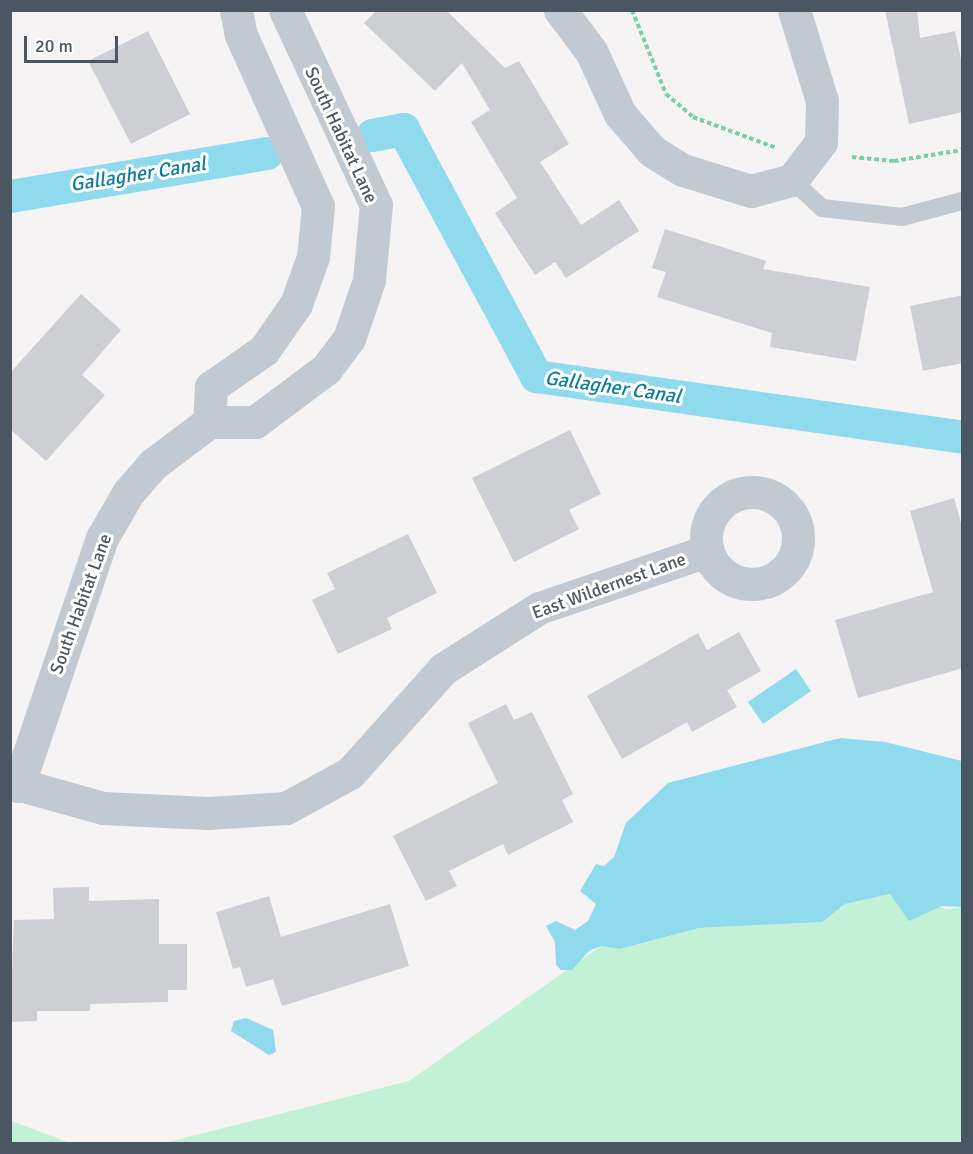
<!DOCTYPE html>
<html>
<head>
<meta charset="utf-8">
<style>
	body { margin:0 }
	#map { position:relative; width:973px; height:1154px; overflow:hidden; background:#f5f3f3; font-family:Signika,sans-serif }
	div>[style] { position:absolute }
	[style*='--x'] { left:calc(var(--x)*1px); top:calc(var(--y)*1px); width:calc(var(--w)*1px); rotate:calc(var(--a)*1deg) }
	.green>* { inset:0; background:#c3f1d5 }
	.water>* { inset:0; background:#90daee }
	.canal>* { height:33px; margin:-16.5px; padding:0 16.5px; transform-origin:16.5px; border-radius:16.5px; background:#90daee }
	.building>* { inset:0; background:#cdcfd5 }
	.path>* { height:4px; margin-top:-2px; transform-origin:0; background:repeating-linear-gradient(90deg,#7ad0a6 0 4.5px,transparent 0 7.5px) }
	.lane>* { height:18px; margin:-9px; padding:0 9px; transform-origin:9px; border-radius:9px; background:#c1cad2 }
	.street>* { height:33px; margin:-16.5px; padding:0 16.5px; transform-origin:16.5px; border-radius:16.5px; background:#c1cad2 }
	.street>.ring { margin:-16.5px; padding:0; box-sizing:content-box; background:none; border:33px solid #c1cad2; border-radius:50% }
	span { translate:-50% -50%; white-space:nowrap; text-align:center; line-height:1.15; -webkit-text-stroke:6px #fff; paint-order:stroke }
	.street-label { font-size:18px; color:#4a5661 }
	.water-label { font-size:20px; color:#0c7c9b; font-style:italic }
	.frame { position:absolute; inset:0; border:12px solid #4a5661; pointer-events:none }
	.scale { position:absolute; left:24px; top:36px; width:94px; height:27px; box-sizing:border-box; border:3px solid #4a5661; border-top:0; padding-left:8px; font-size:18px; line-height:21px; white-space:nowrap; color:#4a5661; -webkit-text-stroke:4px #fff; paint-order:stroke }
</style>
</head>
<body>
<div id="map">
	<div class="green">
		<div style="clip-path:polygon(891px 894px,947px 909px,962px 907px,962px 1143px,161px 1144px,409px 1081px,601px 946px,621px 949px,699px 928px,822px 922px,845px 904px)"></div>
		<div style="clip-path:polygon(10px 1121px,11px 1121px,70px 1143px,11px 1143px)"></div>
	</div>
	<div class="water">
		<div style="clip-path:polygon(796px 669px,811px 691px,763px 724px,748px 702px)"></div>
		<div style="clip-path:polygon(840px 738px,885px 742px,962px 761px,962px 907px,942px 906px,909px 921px,890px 894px,845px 904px,822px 922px,699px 928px,620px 949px,601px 946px,589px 951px,572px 970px,561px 970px,556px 965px,555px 942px,546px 926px,556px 921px,575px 930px,588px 921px,596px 904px,580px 891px,596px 864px,604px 866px,614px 857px,626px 823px,668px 783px)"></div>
		<div style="clip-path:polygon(246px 1018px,273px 1030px,276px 1052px,269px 1055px,231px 1031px,234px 1021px)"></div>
	</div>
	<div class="canal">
		<div style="--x:372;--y:135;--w:32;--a:-11"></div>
		<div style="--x:403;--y:129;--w:281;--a:61.7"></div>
		<div style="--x:536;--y:376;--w:430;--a:8.1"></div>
		<div style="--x:10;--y:196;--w:260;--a:-9.5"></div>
	</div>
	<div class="building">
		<div style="clip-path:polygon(377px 10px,446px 10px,505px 68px,519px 61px,569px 144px,540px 162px,581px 225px,619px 200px,639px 231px,566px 278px,555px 262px,535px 275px,495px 213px,517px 198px,471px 122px,490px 110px,462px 63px,435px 91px,364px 23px)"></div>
		<div style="clip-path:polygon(885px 10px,917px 10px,920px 38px,955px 31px,963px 69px,963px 112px,909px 124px)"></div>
		<div style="clip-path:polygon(148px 31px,190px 114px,131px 144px,88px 61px)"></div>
		<div style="clip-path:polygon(665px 229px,766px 261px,763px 269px,870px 287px,856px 361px,770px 347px,772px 333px,657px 297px,666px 272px,652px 268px)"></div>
		<div style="clip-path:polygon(81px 294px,121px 330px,82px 375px,105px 395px,46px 461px,10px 429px,10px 373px)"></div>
		<div style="clip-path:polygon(963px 295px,963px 363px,923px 371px,910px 306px)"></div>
		<div style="clip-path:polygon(570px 430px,601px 494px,569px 510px,579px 529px,514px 562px,472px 478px)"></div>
		<div style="clip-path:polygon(954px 498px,963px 530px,963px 668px,858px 698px,835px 620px,933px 592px,910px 511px)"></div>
		<div style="clip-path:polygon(408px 534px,437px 593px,387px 618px,392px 629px,338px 654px,312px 600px,335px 589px,327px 573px)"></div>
		<div style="clip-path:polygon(739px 632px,761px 671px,727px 690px,737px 707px,692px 732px,687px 722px,622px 759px,587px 696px,698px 633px,707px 650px)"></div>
		<div style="clip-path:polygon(506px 704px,514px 720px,532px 712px,573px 794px,562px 800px,573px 822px,508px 855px,503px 844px,449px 871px,457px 886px,426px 901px,393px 836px,498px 783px,468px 723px)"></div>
		<div style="clip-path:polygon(89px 887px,89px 901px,159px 899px,159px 944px,187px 944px,187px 990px,168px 990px,168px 1002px,90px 1004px,90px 1011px,37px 1011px,37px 1021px,10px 1022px,14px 920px,54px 919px,53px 888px)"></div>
		<div style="clip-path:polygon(269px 896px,281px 937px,390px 904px,409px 966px,282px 1006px,273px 979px,246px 987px,240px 967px,233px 969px,216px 912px)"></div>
	</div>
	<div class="path">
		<div style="--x:632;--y:10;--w:91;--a:68"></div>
		<div style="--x:666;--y:94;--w:35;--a:40"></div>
		<div style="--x:693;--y:117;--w:90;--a:20.3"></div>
		<div style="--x:852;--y:157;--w:42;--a:5.4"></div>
		<div style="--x:894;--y:161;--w:69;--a:-9.2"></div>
	</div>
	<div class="lane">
		<div style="--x:792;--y:180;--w:41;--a:43"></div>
		<div style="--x:822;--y:208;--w:81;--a:6.4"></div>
		<div style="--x:902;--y:217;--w:62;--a:-14.9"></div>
	</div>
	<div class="street">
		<div style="--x:236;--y:10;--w:25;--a:79"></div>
		<div style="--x:241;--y:35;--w:188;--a:65.8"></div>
		<div style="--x:318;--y:206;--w:51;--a:95.6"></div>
		<div style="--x:313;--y:257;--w:50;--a:109.9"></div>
		<div style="--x:296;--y:304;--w:56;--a:124.8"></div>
		<div style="--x:264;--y:350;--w:65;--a:145.1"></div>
		<div style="--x:211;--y:387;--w:35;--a:93"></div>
		<div style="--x:209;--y:422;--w:46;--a:0"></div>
		<div style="--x:255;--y:422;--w:89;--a:-36.7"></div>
		<div style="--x:326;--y:369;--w:38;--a:-53"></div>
		<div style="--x:349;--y:339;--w:62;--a:-71.3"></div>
		<div style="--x:369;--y:280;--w:75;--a:-84.7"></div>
		<div style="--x:376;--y:205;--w:215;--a:-115"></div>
		<div style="--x:560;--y:10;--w:51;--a:52.9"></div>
		<div style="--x:591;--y:51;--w:69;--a:65.3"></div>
		<div style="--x:620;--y:114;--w:49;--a:49.1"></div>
		<div style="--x:652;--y:151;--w:36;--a:32"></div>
		<div style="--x:683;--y:170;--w:71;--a:17.2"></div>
		<div style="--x:751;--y:191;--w:42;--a:-15"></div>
		<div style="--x:792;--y:180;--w:48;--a:-52.7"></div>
		<div style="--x:821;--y:142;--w:41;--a:-88.6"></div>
		<div style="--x:822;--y:101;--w:95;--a:-107.1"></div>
		<div class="ring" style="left:706px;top:492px;width:59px;height:59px"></div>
		<div style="--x:10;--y:782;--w:97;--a:15.6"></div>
		<div style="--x:103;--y:808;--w:105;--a:2.7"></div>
		<div style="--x:208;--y:813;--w:78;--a:-3.7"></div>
		<div style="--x:286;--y:808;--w:73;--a:-28.7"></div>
		<div style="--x:350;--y:773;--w:140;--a:-48.2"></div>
		<div style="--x:443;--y:669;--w:114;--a:-32.4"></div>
		<div style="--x:539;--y:608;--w:176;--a:-18.8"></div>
		<div style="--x:18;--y:786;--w:262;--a:-71.3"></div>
		<div style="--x:102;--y:538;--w:52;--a:-60"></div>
		<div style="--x:128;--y:493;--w:37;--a:-49"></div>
		<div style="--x:152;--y:465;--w:71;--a:-37"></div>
	</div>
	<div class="street-label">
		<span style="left:341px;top:135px;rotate:65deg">South Habitat Lane</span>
		<span style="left:609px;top:586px;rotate:-20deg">East Wildernest Lane</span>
		<span style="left:81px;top:604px;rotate:-70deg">South Habitat Lane</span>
	</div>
	<div class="water-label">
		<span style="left:138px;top:174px;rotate:-9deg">Gallagher Canal</span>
		<span style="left:613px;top:387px;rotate:8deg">Gallagher Canal</span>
	</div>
	<div class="frame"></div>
	<div class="scale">20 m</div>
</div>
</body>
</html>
